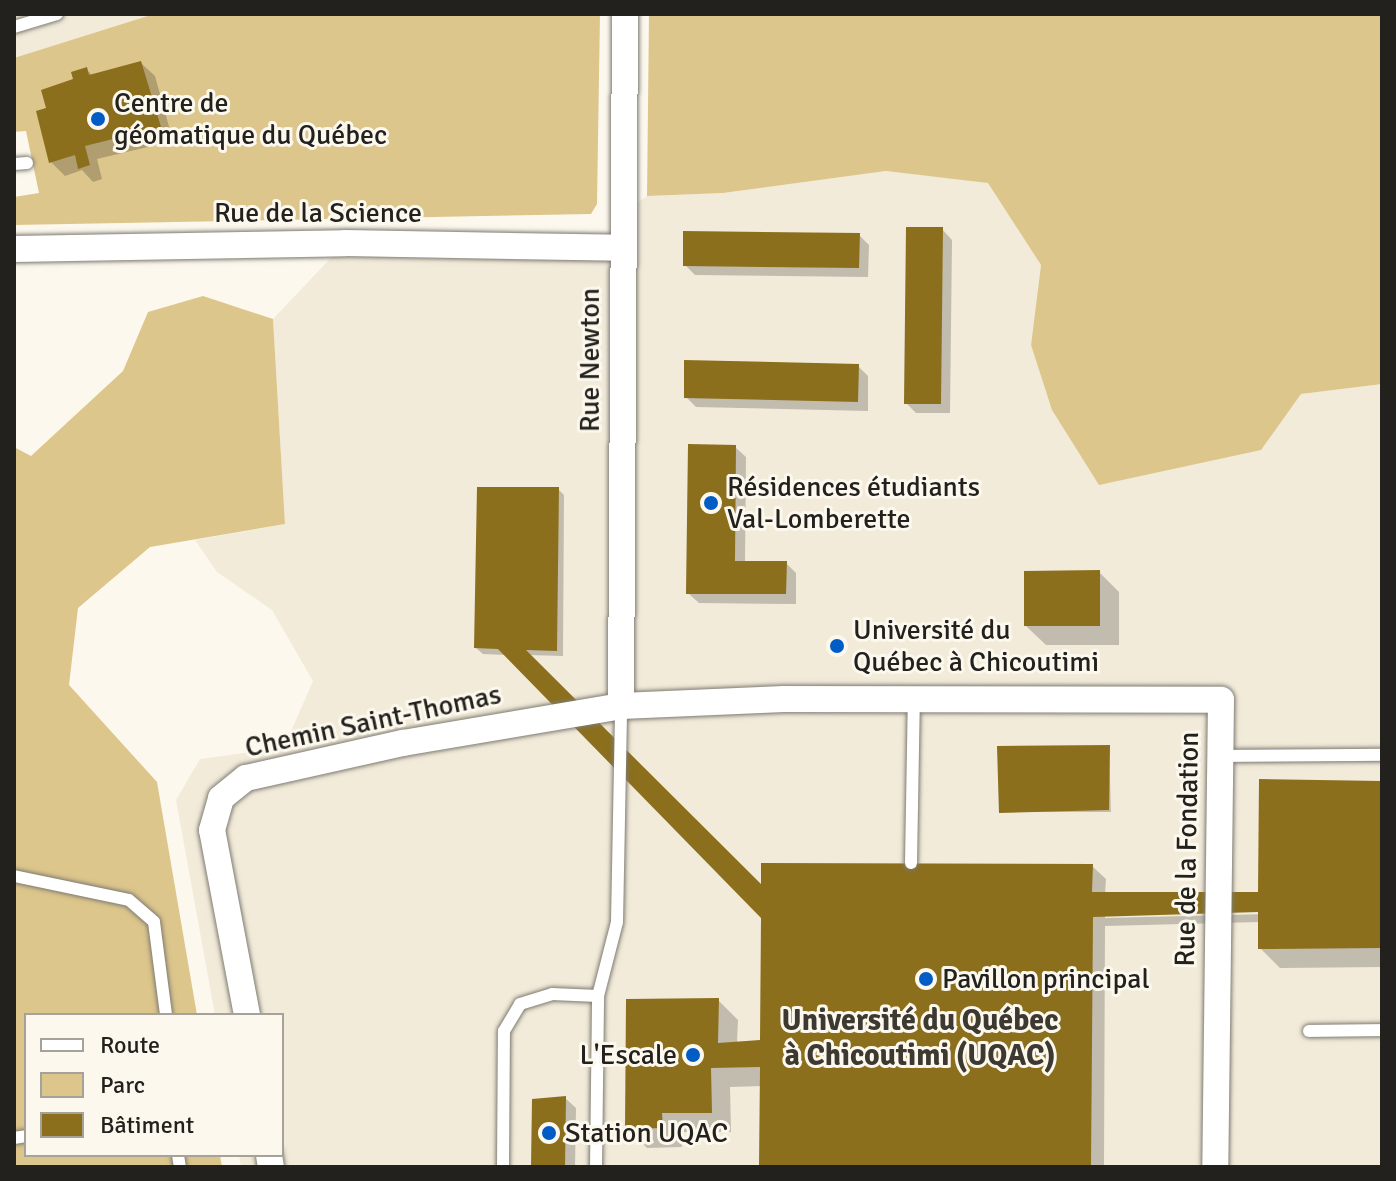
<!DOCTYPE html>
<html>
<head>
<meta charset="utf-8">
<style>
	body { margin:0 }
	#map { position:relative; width:1396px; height:1181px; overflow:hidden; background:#fcf8ed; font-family:Signika,sans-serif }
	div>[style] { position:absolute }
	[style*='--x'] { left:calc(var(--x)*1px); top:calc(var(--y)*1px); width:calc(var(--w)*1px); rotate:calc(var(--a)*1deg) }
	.built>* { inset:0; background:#f2ebda }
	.green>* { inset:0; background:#ddc68c }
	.shadow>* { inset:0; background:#0003 }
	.building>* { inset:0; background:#8b6f1d }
	.roads { filter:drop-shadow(0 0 2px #7f7b72) drop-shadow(0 0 2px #7f7b72) }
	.service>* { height:12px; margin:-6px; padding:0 6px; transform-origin:6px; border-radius:6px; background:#fff }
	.minor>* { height:26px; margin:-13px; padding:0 13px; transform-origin:13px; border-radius:13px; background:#fff }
	.dots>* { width:22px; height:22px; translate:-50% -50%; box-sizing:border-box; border:4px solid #fcf8ed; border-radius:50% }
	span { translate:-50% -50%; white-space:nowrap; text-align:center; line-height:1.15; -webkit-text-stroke:6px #fcf8ed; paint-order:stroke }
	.poi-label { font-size:28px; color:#23211d }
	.left { translate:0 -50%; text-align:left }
	.right { translate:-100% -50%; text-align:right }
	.street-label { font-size:28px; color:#23211d }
	.neighbourhood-label { font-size:30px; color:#3d3931; font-weight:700 }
	.frame { position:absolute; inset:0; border:16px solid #23211d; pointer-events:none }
	.legend { position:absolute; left:24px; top:1013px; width:260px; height:144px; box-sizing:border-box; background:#fcf8ed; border:2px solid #a5a29a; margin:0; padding:10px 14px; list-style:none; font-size:24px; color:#23211d }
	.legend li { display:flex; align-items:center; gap:16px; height:40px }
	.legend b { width:40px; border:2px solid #a5a29a }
</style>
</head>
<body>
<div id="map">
	<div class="built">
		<div style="clip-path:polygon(14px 14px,154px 14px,14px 58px)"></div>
		<div style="clip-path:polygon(886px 171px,988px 182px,1041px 265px,1031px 345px,1260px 450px,1301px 394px,1382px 384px,1382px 1167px,241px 1167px,239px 1155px,282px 1155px,282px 1015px,215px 1015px,176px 800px,200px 759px,268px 750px,292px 729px,313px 681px,272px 610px,217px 572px,195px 540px,285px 524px,273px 319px,345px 243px,621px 248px,622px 214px,647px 196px,723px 193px)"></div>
	</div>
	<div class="green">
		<div style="clip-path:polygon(154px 14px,600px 14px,597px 204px,591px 214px,14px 225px,14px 197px,39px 193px,26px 131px,14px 132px,14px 58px)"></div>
		<div style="clip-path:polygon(649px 14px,1382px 14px,1382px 384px,1301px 394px,1261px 450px,1099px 485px,1052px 410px,1031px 345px,1041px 265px,988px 183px,886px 171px,723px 193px,647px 196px)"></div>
		<div style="clip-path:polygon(203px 296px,273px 319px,285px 524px,150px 547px,78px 608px,69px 685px,157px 782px,197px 1015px,26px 1015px,26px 1155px,220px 1155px,222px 1167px,14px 1167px,14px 447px,31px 456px,123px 371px,148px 312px)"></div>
	</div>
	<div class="shadow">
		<div style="clip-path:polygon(141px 63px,155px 76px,173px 141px,97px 159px,102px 179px,93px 182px,82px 170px,65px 176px,51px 162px,48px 110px,86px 69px,93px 76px)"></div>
		<div style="clip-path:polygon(942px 229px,952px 240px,950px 413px,916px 413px,906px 403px)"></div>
		<div style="clip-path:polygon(859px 235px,869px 245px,868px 277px,695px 275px,685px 265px)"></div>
		<div style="clip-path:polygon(858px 366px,868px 376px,868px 411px,696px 407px,686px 397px)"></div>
		<div style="clip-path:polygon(735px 447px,746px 457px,745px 563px,786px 563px,796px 573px,796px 604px,699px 603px,688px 593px)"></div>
		<div style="clip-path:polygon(evenodd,558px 489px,564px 495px,563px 656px,529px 655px,763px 889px,1092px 866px,1106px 879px,1105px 894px,1257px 894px,1382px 783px,1382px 967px,1280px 968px,1260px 948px,1260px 922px,1105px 926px,1104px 1167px,761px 1167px,762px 1086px,730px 1087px,731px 1132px,681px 1132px,682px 1147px,647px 1148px,627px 1128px,718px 1000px,738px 1020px,737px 1043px,762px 1041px,763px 917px,506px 655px,483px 654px,476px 648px,558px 489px,1268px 910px,1268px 914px,1105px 918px,1105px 914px,1268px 910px)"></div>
		<div style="clip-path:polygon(1099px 572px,1119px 592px,1119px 645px,1046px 645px,1026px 626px)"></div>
		<div style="clip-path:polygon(1109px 747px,1111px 812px,1001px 812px)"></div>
		<div style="clip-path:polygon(565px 1098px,576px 1108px,575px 1167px,533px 1167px)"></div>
	</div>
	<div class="building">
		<div style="clip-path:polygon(141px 61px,161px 127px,85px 146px,90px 165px,78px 169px,75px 155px,49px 163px,36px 111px,46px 108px,41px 90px,73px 79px,71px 72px,87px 67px,89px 75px)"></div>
		<div style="clip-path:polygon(906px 227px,943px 227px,941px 404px,904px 404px)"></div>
		<div style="clip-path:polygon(683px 231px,860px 233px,859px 268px,683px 266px)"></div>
		<div style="clip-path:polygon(684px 360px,859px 364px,858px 402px,684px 398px)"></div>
		<div style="clip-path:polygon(688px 444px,736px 445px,735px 561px,787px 561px,786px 594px,686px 594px)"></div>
		<div style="clip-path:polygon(477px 487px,559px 487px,557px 651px,526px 650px,761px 884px,761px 863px,1093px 864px,1092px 892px,1258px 892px,1259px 779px,1382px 781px,1382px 948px,1258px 949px,1258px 912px,1093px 917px,1091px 1167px,759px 1167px,760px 1067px,711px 1068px,712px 1113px,662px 1113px,663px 1128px,625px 1129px,626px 999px,719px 998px,718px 1043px,760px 1040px,761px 918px,498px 649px,474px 648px)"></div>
		<div style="clip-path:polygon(1100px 570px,1100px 626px,1024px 626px,1024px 571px)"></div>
		<div style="clip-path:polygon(1110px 745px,1109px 810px,999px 813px,997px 746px)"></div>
		<div style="clip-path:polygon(566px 1096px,565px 1167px,531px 1167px,532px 1099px)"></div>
	</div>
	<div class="roads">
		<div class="service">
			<div style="--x:14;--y:27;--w:45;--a:-16.8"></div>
			<div style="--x:14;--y:164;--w:13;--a:-4"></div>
			<div style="--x:1221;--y:756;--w:161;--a:-0.4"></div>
			<div style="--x:911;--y:863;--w:164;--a:-89"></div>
			<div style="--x:14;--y:876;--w:117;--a:11.8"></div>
			<div style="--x:129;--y:900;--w:33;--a:41"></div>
			<div style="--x:154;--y:922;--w:94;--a:82.6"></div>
			<div style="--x:1309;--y:1031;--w:73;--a:-0.8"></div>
			<div style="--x:14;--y:1138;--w:12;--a:-9"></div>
			<div style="--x:178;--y:1155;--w:12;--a:81"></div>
			<div style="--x:503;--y:1167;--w:136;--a:-89.6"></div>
			<div style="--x:504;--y:1031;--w:31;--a:-59"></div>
			<div style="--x:520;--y:1004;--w:34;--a:-17"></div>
			<div style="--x:552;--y:994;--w:46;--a:2.5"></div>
			<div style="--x:596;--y:1167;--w:171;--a:-89.3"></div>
			<div style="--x:598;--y:996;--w:76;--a:-75.6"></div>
			<div style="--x:617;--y:922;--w:216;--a:-88.9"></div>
		</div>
		<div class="minor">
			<div style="--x:14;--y:249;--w:331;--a:-1"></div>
			<div style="--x:345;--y:243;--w:277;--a:1"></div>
			<div style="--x:621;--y:706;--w:692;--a:-89.67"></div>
			<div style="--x:247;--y:1015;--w:188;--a:-100.7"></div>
			<div style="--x:212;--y:830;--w:33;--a:-74"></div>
			<div style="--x:221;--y:798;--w:32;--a:-39"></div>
			<div style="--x:246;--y:778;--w:161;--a:-12.6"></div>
			<div style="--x:403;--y:743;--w:221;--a:-9.6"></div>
			<div style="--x:621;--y:706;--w:163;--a:-2.5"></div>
			<div style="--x:784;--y:699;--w:437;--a:0.1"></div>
			<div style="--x:1221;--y:700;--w:467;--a:90.7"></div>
			<div style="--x:269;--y:1155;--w:12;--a:81"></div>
		</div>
	</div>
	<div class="dots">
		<div style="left:98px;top:119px;background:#015cc5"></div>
		<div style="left:711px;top:503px;background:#015cc5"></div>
		<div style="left:837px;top:646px;background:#015cc5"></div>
		<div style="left:926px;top:979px;background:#015cc5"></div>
		<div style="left:693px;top:1055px;background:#015cc5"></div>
		<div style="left:549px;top:1133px;background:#015cc5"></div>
	</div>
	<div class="poi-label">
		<span class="left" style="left:114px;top:119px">Centre de<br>géomatique du Québec</span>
		<span class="left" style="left:727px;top:503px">Résidences étudiants<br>Val-Lomberette</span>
		<span class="left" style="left:853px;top:646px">Université du<br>Québec à Chicoutimi</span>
		<span class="left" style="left:942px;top:979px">Pavillon principal</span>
		<span class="right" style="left:677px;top:1055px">L'Escale</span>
		<span class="left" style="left:565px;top:1133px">Station UQAC</span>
	</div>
	<div class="street-label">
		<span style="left:318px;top:213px">Rue de la Science</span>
		<span style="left:590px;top:360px;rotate:-90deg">Rue Newton</span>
		<span style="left:373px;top:721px;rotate:-12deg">Chemin Saint-Thomas</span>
		<span style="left:1187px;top:849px;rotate:-89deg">Rue de la Fondation</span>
	</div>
	<div class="neighbourhood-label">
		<span style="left:920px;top:1038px">Université du Québec<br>à Chicoutimi (UQAC)</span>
	</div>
	<div class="frame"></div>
	<ul class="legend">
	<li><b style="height:10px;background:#fff"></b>Route</li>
	<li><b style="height:22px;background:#ddc68c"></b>Parc</li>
	<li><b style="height:22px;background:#8b6f1d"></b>Bâtiment</li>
	</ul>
</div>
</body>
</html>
